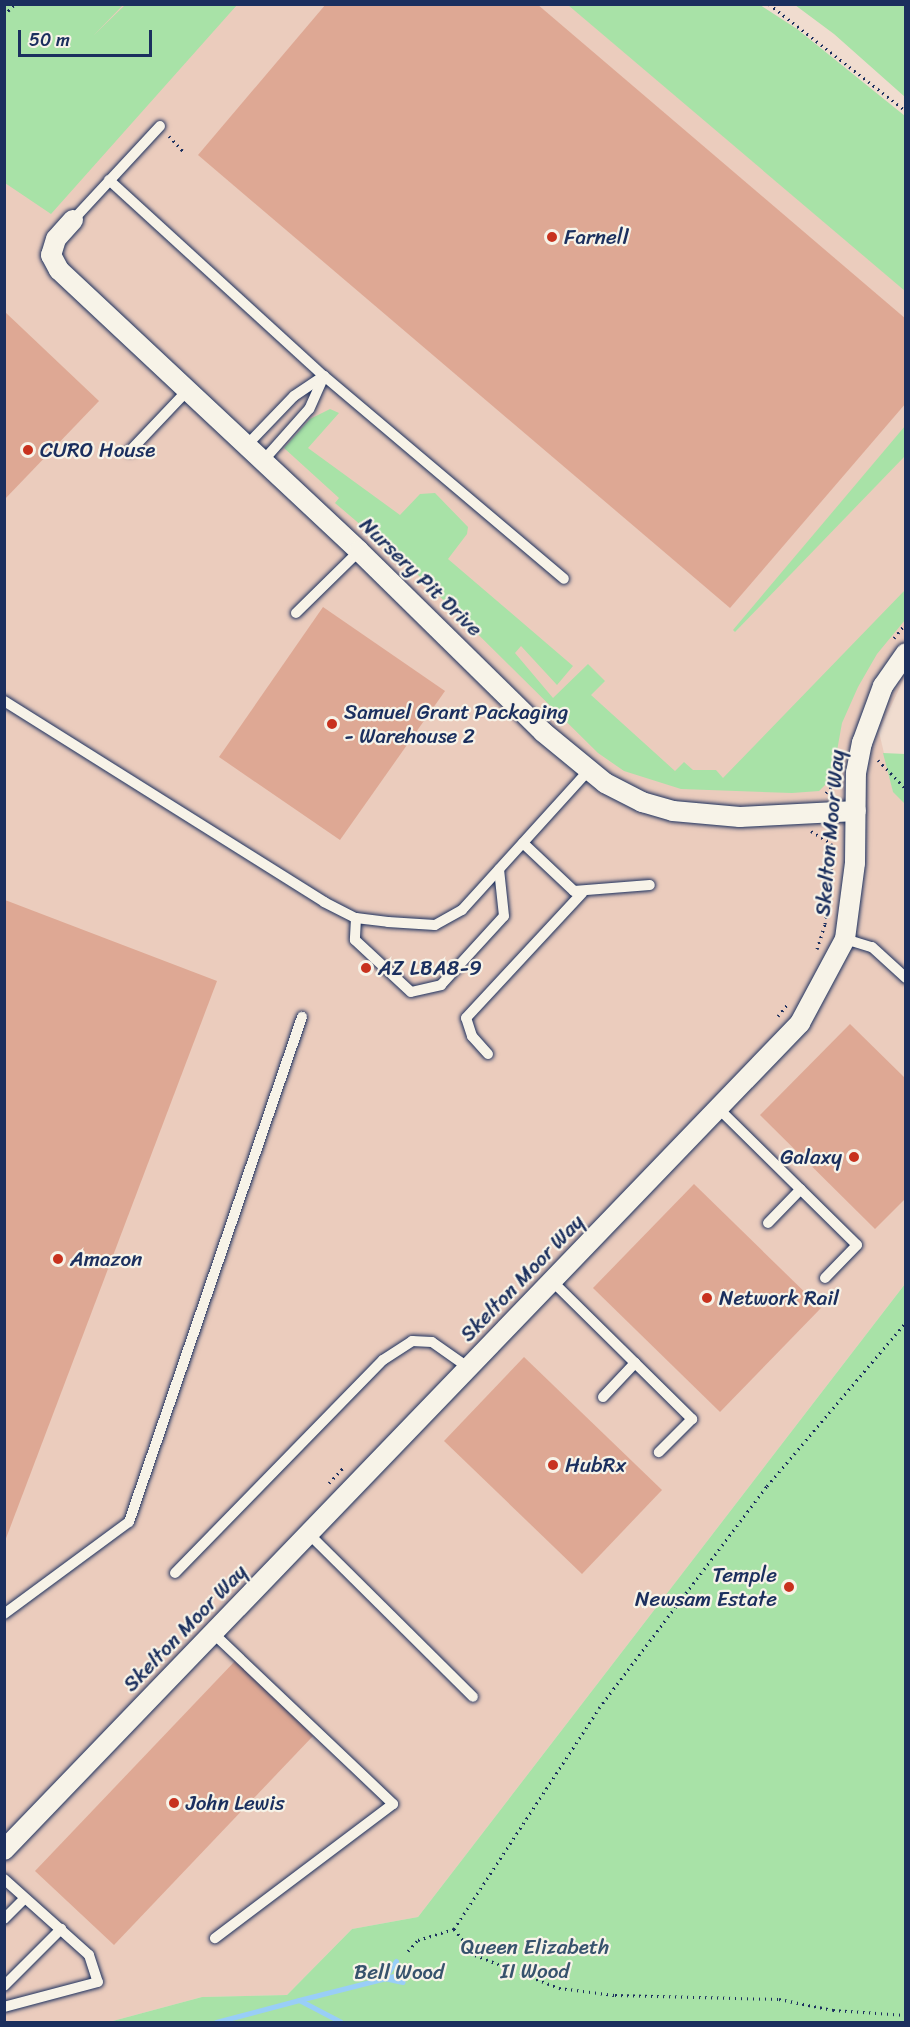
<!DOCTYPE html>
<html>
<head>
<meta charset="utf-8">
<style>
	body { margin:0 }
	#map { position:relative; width:910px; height:2027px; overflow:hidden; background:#f0dccf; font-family:Sriracha,sans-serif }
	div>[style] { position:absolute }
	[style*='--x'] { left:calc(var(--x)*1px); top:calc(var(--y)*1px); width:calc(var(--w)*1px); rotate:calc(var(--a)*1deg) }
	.built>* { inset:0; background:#ebccbd }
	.green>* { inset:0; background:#a8e2a7 }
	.stream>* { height:5px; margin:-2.5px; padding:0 2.5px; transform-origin:2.5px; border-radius:2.5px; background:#99cef7 }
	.building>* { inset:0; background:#dea894 }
	.path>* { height:3px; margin-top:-1.5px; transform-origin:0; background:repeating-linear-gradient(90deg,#1b2f5e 0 1.5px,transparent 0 6px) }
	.roads { filter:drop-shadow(0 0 2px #1b2f5e) drop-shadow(0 0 2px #1b2f5e) }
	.lane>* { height:10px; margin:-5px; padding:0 5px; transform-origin:5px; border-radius:5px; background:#f7f3e8 }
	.street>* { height:20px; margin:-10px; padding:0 10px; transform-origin:10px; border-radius:10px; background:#f7f3e8 }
	.dots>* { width:16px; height:16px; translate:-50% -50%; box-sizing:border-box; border:3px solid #f7f3e8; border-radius:50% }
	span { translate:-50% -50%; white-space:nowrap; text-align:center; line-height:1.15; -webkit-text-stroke:4.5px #f7f3e8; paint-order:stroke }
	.poi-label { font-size:21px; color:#1b2f5e }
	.left { translate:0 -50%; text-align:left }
	.right { translate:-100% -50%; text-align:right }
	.street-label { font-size:21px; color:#1b2f5e }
	.park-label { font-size:21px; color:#37536d }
	.frame { position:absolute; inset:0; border:6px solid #1b2f5e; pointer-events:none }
	.scale { position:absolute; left:18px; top:30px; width:134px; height:27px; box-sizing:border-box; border:3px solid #1b2f5e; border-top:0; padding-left:8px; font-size:18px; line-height:21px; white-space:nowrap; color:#1b2f5e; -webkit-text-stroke:4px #f7f3e8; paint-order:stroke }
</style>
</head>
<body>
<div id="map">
	<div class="built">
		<div style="clip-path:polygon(5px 5px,727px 5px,905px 155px,906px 674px,879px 732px,893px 791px,906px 804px,905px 1284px,418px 1917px,352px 1929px,287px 1995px,202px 1997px,109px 2022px,5px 2022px)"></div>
	</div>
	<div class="green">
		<div style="clip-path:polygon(4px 5px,123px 5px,94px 35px,125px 5px,237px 5px,51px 214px,5px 183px)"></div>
		<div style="clip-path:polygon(568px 5px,760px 5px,797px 29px,905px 116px,905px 291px)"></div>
		<div style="clip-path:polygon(795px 5px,905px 5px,905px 97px,834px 34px)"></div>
		<div style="clip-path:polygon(330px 409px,339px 413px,308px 448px,400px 515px,420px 494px,435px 493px,468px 527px,467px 534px,448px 559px,573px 666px,557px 685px,521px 646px,515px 653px,553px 698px,588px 664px,605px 681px,591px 695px,675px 771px,684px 762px,693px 770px,716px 770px,723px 778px,905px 590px,905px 620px,877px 654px,858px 687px,842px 723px,833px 773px,826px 784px,819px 791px,792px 793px,681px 789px,624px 771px,598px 753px,410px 567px,335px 503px,339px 498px,284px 448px,310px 419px)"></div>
		<div style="clip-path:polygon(905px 426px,905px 456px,735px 632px,733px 630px)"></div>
		<div style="clip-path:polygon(883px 753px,905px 754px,905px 804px,893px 792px)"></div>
		<div style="clip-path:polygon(905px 1284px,905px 2022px,109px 2022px,202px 1997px,287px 1995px,352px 1929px,418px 1917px)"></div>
	</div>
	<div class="stream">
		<div style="--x:396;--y:1961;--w:21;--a:125"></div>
		<div style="--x:384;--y:1978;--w:19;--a:12"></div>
		<div style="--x:299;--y:2000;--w:106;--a:-14.2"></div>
		<div style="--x:216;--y:2022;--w:86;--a:-14.8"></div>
		<div style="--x:299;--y:2000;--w:47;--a:27.6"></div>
	</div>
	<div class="building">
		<div style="clip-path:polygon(326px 4px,537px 4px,906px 319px,906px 403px,730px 608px,198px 155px)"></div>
		<div style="clip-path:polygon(4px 311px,99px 401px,4px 500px)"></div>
		<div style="clip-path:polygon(323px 607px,445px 691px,340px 840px,219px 757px)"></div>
		<div style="clip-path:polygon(5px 900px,217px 981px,5px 1541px)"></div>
		<div style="clip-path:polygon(850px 1024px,906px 1079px,906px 1198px,875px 1229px,760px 1115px)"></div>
		<div style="clip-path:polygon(694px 1184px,821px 1308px,720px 1412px,593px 1288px)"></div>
		<div style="clip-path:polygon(524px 1357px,662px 1490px,582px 1574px,444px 1441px)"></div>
		<div style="clip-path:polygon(235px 1661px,313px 1736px,114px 1945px,35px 1871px)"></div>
	</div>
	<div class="path">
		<div style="--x:769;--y:4;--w:174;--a:38"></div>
		<div style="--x:4;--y:15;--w:16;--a:-45"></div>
		<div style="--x:169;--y:136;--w:21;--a:47"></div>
		<div style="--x:894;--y:638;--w:19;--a:-51"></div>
		<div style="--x:878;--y:760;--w:40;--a:46"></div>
		<div style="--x:826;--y:793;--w:17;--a:-50"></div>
		<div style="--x:811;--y:831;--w:23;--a:31"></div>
		<div style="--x:831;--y:843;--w:18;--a:87"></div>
		<div style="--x:817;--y:949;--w:26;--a:-72"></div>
		<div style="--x:825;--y:924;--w:63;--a:-83.7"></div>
		<div style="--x:832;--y:861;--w:5;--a:0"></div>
		<div style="--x:778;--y:1016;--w:14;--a:-51"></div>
		<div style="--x:329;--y:1483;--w:21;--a:-47"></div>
		<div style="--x:454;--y:1929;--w:33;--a:51"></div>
		<div style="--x:475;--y:1955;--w:90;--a:21.4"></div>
		<div style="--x:559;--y:1988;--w:56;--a:7.1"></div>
		<div style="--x:615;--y:1995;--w:164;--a:1.4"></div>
		<div style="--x:779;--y:1999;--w:55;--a:11.5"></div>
		<div style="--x:833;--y:2010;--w:73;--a:3.9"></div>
		<div style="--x:408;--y:1951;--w:15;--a:-48"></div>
		<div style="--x:418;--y:1940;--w:38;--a:-17"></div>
		<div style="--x:454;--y:1929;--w:264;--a:-56.7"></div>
		<div style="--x:599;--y:1708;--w:278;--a:-52.9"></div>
		<div style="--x:767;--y:1486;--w:215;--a:-49.7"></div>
	</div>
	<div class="roads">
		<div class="lane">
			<div style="--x:109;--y:180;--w:291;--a:42.4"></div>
			<div style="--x:324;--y:376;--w:314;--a:40.2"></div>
			<div style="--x:73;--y:220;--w:128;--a:-47.2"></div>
			<div style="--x:246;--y:446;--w:69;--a:-46.2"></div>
			<div style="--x:294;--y:396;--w:36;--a:-34"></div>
			<div style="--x:324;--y:376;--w:36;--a:114"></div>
			<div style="--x:309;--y:409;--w:69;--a:131.5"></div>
			<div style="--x:130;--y:451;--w:83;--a:-46.5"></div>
			<div style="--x:296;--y:613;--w:88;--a:-44.5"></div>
			<div style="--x:4;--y:701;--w:378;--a:32.1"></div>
			<div style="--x:324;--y:902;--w:36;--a:27"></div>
			<div style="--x:356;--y:918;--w:32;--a:7"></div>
			<div style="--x:388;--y:922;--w:47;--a:3.7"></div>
			<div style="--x:435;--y:925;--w:31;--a:-29"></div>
			<div style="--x:462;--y:910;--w:189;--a:-47.8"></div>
			<div style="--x:523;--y:843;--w:70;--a:43.3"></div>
			<div style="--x:574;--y:891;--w:76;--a:-4.5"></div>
			<div style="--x:356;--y:918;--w:22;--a:93"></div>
			<div style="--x:355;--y:940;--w:76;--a:42.9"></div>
			<div style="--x:411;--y:992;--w:31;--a:-13"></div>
			<div style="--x:441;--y:985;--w:93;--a:-47.6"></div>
			<div style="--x:504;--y:916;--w:47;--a:-96.1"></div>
			<div style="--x:845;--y:939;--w:28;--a:17"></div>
			<div style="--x:872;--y:947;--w:46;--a:42.4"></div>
			<div style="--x:488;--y:1054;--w:24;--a:-132"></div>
			<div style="--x:472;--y:1036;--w:19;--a:-108"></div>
			<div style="--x:466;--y:1018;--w:171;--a:-47.1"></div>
			<div style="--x:718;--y:1108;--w:195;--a:44.6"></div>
			<div style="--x:857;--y:1245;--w:46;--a:134.1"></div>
			<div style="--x:768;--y:1223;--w:47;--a:-45.9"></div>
			<div style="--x:552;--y:1281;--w:197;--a:44.6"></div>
			<div style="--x:692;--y:1419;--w:47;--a:135"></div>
			<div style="--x:603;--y:1397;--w:47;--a:-46.7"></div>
			<div style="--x:309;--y:1534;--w:231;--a:44.8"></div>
			<div style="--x:175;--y:1573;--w:298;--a:-45.7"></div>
			<div style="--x:383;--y:1360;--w:35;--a:-33"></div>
			<div style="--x:412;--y:1341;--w:20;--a:3"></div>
			<div style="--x:432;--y:1342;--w:45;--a:35.1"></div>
			<div style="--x:4;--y:1614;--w:155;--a:-36.4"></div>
			<div style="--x:129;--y:1522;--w:534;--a:-71.09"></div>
			<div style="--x:214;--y:1634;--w:247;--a:43.5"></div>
			<div style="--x:393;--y:1804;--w:223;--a:143"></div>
			<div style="--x:4;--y:1879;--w:114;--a:41.8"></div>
			<div style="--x:89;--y:1955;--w:28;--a:72"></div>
			<div style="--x:98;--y:1982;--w:97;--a:165.1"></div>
			<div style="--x:4;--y:1919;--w:28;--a:-45"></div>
			<div style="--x:4;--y:1986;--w:81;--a:-45"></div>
		</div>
		<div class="street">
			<div style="--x:73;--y:220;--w:25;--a:132"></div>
			<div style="--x:56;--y:239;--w:17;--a:107"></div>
			<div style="--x:51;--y:255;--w:17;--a:62"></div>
			<div style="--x:59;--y:270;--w:411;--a:43.1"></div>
			<div style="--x:359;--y:551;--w:258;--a:44.5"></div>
			<div style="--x:543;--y:732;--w:80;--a:39.4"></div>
			<div style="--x:605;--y:783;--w:42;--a:27.2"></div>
			<div style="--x:642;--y:802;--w:32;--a:16"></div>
			<div style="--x:673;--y:811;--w:67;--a:5.1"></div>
			<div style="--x:740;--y:817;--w:116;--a:-3"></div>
			<div style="--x:4;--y:1850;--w:1148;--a:-46.09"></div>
			<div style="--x:800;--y:1023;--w:95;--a:-61.8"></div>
			<div style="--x:845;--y:939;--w:77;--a:-82.5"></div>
			<div style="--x:855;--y:863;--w:90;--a:-89.4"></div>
			<div style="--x:856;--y:773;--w:31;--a:-79"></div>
			<div style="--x:862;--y:743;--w:61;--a:-69.8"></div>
			<div style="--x:883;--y:686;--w:40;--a:-55.1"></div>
		</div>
	</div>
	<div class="dots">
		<div style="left:552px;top:237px;background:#c8321e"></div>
		<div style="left:28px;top:450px;background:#c8321e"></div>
		<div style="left:332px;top:724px;background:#c8321e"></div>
		<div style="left:366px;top:968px;background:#c8321e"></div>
		<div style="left:854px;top:1157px;background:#c8321e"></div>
		<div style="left:58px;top:1259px;background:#c8321e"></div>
		<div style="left:707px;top:1298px;background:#c8321e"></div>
		<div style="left:553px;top:1465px;background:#c8321e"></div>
		<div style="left:789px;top:1587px;background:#c8321e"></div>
		<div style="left:174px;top:1803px;background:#c8321e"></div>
	</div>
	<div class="poi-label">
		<span class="left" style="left:564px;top:237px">Farnell</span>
		<span class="left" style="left:40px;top:450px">CURO House</span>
		<span class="left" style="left:344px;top:724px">Samuel Grant Packaging<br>- Warehouse 2</span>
		<span class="left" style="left:378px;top:968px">AZ LBA8-9</span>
		<span class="right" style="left:842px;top:1157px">Galaxy</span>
		<span class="left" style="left:70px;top:1259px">Amazon</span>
		<span class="left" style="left:719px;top:1298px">Network Rail</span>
		<span class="left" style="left:565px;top:1465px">HubRx</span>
		<span class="right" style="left:777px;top:1587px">Temple<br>Newsam Estate</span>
		<span class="left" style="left:186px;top:1803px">John Lewis</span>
	</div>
	<div class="street-label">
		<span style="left:421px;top:577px;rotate:44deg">Nursery Pit Drive</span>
		<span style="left:830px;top:833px;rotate:-85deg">Skelton Moor Way</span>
		<span style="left:522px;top:1278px;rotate:-46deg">Skelton Moor Way</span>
		<span style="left:185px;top:1628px;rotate:-46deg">Skelton Moor Way</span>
	</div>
	<div class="park-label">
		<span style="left:535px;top:1959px">Queen Elizabeth<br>II Wood</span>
		<span style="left:399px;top:1972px">Bell Wood</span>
	</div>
	<div class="frame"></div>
	<div class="scale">50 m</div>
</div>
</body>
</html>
